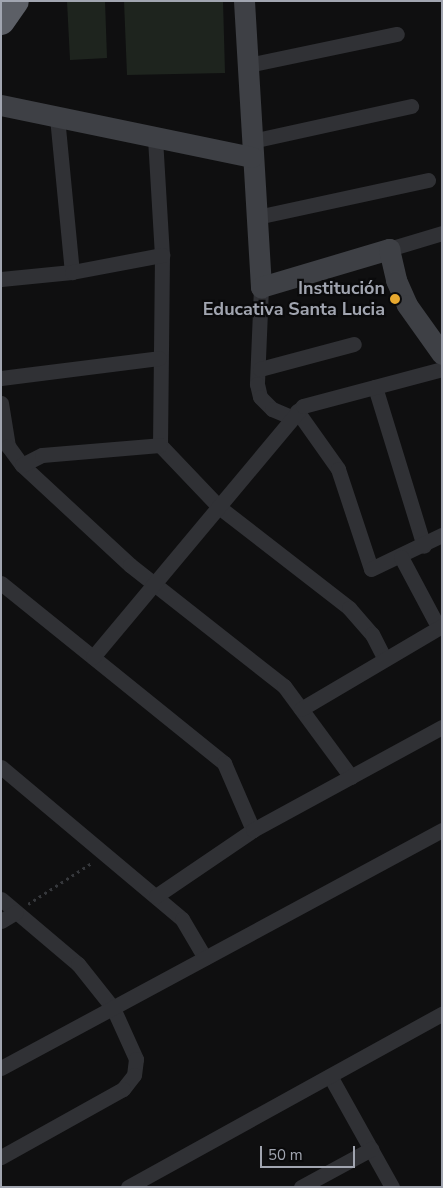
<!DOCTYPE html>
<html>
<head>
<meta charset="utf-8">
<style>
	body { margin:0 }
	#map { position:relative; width:443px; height:1188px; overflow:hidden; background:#0f0f10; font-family:"Nunito Sans",sans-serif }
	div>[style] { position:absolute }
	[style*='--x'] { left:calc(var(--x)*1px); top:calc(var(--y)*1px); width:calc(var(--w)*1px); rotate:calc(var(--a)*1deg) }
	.green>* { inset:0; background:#1e241e }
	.path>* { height:2.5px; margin-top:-1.25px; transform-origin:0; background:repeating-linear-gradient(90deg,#36383c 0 2.5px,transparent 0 6.5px) }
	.street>* { height:15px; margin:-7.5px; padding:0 7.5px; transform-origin:7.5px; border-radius:7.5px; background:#303135 }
	.secondary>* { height:21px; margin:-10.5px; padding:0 10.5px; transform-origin:10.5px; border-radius:10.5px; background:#3e4045 }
	.highway>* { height:28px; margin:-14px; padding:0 14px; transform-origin:14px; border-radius:14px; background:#5c5f66 }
	.dots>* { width:14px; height:14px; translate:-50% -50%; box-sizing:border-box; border:2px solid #0a0a0b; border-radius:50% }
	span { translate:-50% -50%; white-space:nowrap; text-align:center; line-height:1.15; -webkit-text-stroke:4.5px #0a0a0b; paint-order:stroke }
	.poi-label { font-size:18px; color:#a1a5b0; font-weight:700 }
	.right { translate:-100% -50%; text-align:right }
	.frame { position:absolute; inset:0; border:2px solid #a1a5b0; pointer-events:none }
	.scale { position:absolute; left:260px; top:1146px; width:95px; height:22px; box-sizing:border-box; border:2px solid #a1a5b0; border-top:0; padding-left:6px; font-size:15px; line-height:18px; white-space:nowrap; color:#a1a5b0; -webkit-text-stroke:4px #0a0a0b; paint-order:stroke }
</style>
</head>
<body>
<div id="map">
	<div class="green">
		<div style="clip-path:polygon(67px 1px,105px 1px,107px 58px,70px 60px)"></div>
		<div style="clip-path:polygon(124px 1px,223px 1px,225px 73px,127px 75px)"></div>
	</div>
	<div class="path">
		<div style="--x:28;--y:904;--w:77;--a:-32.9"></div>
	</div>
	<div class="street">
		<div style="--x:248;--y:65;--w:152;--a:-11.8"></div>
		<div style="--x:57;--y:117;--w:156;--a:84.5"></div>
		<div style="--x:155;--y:138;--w:117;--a:86.6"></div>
		<div style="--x:162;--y:255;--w:190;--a:90.6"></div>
		<div style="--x:160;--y:445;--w:86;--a:46.4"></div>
		<div style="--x:219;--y:507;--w:165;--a:37.8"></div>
		<div style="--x:349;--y:608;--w:35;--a:49"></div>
		<div style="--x:372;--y:634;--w:22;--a:63"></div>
		<div style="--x:252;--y:141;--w:163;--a:-12.4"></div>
		<div style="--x:257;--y:217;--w:175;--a:-12.2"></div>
		<div style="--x:389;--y:249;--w:55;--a:-16.8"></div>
		<div style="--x:1;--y:279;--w:71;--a:-5.6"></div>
		<div style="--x:72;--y:272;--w:92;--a:-10.7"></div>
		<div style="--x:261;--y:287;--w:97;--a:92.4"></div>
		<div style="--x:257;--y:384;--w:13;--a:77"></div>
		<div style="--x:260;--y:397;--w:17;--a:45"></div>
		<div style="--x:272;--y:409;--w:21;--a:23"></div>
		<div style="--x:260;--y:369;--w:97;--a:-14.9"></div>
		<div style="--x:1;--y:378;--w:159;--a:-7.2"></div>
		<div style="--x:375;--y:387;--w:166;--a:72.9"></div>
		<div style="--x:1;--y:403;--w:44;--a:80.8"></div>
		<div style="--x:8;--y:446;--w:24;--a:54"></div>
		<div style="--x:22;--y:465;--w:147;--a:42.8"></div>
		<div style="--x:130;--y:565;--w:196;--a:38.2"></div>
		<div style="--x:284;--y:686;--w:113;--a:53.6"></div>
		<div style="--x:297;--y:411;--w:71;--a:54.7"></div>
		<div style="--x:338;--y:469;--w:105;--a:71.7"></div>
		<div style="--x:371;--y:569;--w:79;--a:-25.6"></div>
		<div style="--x:22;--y:465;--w:22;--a:-27"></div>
		<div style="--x:42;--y:455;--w:118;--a:-4.8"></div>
		<div style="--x:401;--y:557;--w:72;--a:62"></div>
		<div style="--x:1;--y:583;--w:287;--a:38.9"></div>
		<div style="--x:224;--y:763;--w:73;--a:66.6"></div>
		<div style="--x:93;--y:657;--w:327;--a:-50.1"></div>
		<div style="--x:303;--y:406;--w:144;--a:-14.9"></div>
		<div style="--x:301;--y:709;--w:164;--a:-30.5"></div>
		<div style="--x:1;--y:767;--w:236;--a:40"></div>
		<div style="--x:182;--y:919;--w:45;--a:59.5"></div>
		<div style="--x:156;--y:896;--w:117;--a:-34.2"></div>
		<div style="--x:253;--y:830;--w:215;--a:-28.6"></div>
		<div style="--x:1;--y:899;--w:101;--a:40.2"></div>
		<div style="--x:78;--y:964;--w:56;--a:51.5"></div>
		<div style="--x:113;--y:1008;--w:56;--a:65.7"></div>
		<div style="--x:136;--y:1059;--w:16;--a:97"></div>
		<div style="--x:134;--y:1075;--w:18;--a:128"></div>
		<div style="--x:123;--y:1089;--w:140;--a:150.9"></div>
		<div style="--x:1;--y:921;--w:17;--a:-31"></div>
		<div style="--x:1;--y:1068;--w:501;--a:-28.35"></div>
		<div style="--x:330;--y:1076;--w:127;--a:60.8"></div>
		<div style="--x:128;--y:1187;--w:359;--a:-28.9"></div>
		<div style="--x:301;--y:1187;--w:80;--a:-28.5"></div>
	</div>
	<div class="secondary">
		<div style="--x:244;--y:1;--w:287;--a:86.6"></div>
		<div style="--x:261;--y:287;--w:134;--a:-16.5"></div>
		<div style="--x:389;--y:249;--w:32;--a:77"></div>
		<div style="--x:396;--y:280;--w:27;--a:66"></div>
		<div style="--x:407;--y:305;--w:60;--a:54.5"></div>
		<div style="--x:1;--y:105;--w:256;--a:11.7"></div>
	</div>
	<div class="highway">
		<div style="--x:1;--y:21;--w:24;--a:-55"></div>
	</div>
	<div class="dots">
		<div style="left:395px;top:299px;background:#e8a92f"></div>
	</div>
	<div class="poi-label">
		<span class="right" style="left:385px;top:299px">Institución<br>Educativa Santa Lucia</span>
	</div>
	<div class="frame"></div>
	<div class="scale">50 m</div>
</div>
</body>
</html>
